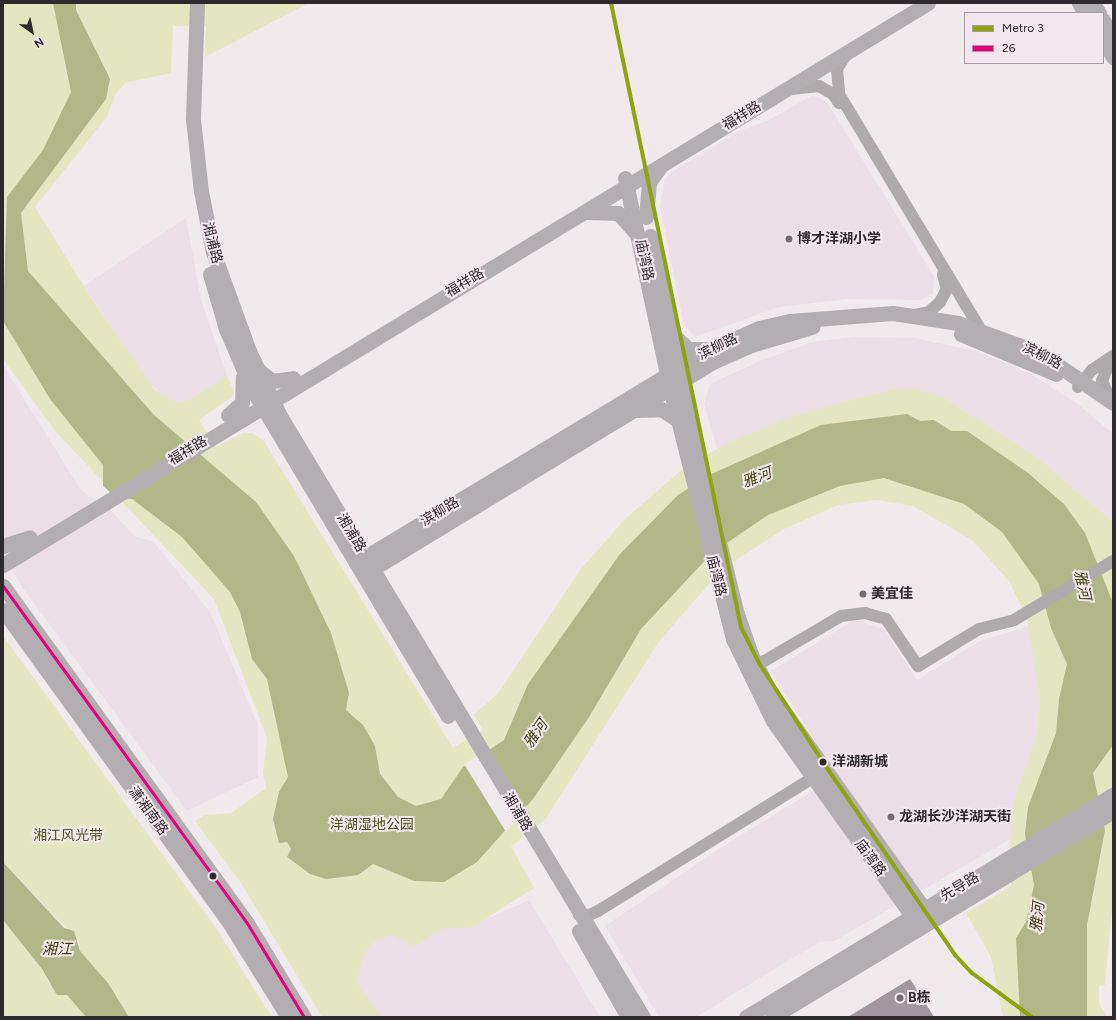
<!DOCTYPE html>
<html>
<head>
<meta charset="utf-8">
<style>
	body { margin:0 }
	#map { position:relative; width:1116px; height:1020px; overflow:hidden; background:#f0eaed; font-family:Figtree,"Noto Sans SC",sans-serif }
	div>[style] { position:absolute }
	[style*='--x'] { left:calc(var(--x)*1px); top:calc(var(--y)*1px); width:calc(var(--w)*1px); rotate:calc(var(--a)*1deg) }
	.built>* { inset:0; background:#ecdee6 }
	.green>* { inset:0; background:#e4e6c2 }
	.water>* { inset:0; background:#b2b787 }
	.pier>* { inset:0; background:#f0eaed }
	.building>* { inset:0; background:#a4969f }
	.minor>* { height:12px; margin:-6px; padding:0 6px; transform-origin:6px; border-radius:6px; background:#afabac }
	.major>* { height:15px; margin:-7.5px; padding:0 7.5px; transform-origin:7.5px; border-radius:7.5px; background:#b3aeb1 }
	.bus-1>* { height:3px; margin:-1.5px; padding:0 1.5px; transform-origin:1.5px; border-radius:1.5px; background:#e5007d }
	.metro-1>* { height:4px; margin:-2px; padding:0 2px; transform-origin:2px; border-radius:2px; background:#8ca40d }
	.dots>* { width:11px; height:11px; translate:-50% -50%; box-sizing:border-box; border:2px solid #f4e6ee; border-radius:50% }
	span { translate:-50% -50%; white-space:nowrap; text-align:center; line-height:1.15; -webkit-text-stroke:4px #f4e6ee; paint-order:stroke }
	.street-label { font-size:14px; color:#2e292c }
	.poi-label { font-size:14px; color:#2e292c; font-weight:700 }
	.left { translate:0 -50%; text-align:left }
	.stop-label { font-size:14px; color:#2e292c; font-weight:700 }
	.park-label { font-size:14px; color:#4d531e }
	.water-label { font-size:15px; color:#3d420a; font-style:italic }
	.frame { position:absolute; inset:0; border:4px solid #2e292c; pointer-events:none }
	.legend { position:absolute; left:964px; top:12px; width:140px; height:52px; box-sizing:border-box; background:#f4e6ee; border:1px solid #a59aa0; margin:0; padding:5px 7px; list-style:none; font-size:12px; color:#2e292c }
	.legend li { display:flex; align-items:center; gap:8px; height:20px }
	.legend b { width:20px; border:1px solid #a59aa0 }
	.north { position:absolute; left:12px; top:12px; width:40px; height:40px; -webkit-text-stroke:3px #f4e6ee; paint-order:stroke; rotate:147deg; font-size:11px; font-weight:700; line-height:16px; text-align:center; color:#2e292c }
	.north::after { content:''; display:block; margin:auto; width:14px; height:18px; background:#2e292c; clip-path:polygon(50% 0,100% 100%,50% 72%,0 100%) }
</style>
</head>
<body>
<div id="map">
	<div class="built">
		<div style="clip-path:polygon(813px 95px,827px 102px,934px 276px,933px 293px,921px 300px,848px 299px,779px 307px,695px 337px,684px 325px,660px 207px,664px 181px,670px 173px,739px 131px,769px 120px)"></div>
		<div style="clip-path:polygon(186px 218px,201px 300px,227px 376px,187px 401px,176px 402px,164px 398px,146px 379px,84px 286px)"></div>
		<div style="clip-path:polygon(856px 337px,915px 338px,979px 352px,1031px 374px,1079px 405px,1113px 434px,1113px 522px,1037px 457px,943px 397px,893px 389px,866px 396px,798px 414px,717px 449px,704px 404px,710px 384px,762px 360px,816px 341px)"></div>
		<div style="clip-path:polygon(3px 365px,81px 490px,111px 511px,136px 537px,153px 541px,210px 612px,258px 725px,258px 777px,187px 811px,22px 587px,3px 554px)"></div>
		<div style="clip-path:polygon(854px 620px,884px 629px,917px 680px,980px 641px,1029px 626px,1040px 700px,1037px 733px,1014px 801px,1011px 839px,834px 941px,819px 942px,696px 1017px,659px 1017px,605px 926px,725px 845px,837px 776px,771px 671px)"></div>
		<div style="clip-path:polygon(529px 900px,600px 1017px,357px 1017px,338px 921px,475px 924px)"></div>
	</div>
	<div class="green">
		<div style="clip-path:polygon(3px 3px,309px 3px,205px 57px,206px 26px,173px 26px,171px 73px,125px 83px,115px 95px,107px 117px,35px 207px,92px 299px,155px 390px,176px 402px,187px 401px,227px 376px,234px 391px,232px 397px,199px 420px,216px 447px,243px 433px,252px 433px,264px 441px,453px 748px,483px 730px,474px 715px,499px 692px,581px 569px,625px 519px,684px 468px,725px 444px,798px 414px,893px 389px,916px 389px,943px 397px,1037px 457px,1113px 522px,1113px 899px,1105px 985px,1099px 986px,1099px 1003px,1107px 1017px,1003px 1017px,991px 957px,966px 913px,1011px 886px,1010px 832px,1014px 801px,1037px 733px,1040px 700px,1027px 619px,1009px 581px,972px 540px,913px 506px,877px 500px,838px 505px,784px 529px,721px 570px,658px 643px,545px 820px,511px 846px,534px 888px,473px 927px,442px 929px,414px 947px,393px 935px,375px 940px,363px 956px,357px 983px,382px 1017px,322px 1017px,241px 883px,195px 821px,205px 815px,231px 813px,266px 788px,263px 773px,267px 738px,214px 599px,55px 431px,3px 359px)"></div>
		<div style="clip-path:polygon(3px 636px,214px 925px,272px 1017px,129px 1017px,108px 983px,80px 951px,79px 942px,3px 862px)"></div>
		<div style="clip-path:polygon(3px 920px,42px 969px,48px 982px,76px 1002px,86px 1017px,3px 1017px)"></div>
	</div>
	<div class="water">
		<div style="clip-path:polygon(53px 3px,76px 3px,76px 10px,110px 79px,106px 99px,21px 213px,28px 271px,154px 415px,256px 502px,294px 556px,331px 633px,349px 693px,346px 710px,363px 725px,375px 746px,380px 774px,398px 797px,416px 806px,441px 799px,463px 767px,504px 740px,528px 684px,620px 554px,678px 495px,709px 475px,821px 425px,907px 414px,920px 421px,934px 420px,951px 431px,967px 431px,1028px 473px,1064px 504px,1085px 533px,1113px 603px,1113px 745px,1093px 773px,1105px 830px,1087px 925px,1087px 1017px,1020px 1017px,1016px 938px,1026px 922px,1034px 885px,1025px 834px,1028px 807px,1056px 733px,1059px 699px,1067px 664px,1051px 628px,1039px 584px,1002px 532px,964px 504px,884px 478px,840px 486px,768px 515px,712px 553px,641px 629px,589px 717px,533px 799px,477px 862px,444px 882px,414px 881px,373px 864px,358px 875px,326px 879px,310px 874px,287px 857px,291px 849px,287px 842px,279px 843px,273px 819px,279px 792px,288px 777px,267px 679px,252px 659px,240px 612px,230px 592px,182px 537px,132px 499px,117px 498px,103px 486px,103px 465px,50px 399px,3px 321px,7px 197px,43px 150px,71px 92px)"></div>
		<div style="clip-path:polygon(3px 862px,64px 928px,74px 931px,80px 951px,108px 983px,129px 1017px,86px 1017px,67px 995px,57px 995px,42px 969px,3px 920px)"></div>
	</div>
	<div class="pier">
		<div style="clip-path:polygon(489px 748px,526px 810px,506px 832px,464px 764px)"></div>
	</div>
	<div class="building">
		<div style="clip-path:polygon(910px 979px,934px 1017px,848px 1017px)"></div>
	</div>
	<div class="minor">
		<div style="--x:847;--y:53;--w:19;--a:122"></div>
		<div style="--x:837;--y:69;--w:25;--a:85"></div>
		<div style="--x:839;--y:94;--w:274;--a:59"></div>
		<div style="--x:791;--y:89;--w:28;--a:-6"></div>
		<div style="--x:819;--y:86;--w:16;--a:30"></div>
		<div style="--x:833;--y:94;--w:11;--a:56"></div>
		<div style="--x:914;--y:315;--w:15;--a:-11"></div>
		<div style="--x:929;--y:312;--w:15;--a:-42"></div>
		<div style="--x:940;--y:302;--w:15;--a:-62"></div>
		<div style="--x:947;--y:289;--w:15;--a:-106"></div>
		<div style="--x:1108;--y:366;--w:16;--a:112"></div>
		<div style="--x:1102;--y:381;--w:22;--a:66"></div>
		<div style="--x:1078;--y:387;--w:22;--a:-51"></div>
		<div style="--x:1092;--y:370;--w:25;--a:-34"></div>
		<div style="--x:749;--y:670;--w:107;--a:-30.4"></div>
		<div style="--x:841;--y:616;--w:24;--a:-7"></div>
		<div style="--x:865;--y:613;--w:22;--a:16"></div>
		<div style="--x:886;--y:619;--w:57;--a:55.8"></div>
		<div style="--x:918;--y:666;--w:71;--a:-31.2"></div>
		<div style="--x:979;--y:629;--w:36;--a:-14"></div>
		<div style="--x:1014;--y:620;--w:115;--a:-30.8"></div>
		<div style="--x:579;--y:915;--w:8;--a:7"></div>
		<div style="--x:587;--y:916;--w:12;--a:-24"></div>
		<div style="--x:598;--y:911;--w:262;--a:-31.8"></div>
	</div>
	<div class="major">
		<div style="--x:197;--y:3;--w:116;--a:92"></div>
		<div style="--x:193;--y:119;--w:72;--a:83.7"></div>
		<div style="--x:201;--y:191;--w:62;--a:78.9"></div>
		<div style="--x:213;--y:252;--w:105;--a:70"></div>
		<div style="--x:249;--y:351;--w:72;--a:64.5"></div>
		<div style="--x:280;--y:416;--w:702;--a:58.87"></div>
		<div style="--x:1079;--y:3;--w:12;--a:59"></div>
		<div style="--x:1093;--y:3;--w:12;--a:59"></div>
		<div style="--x:1103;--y:20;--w:20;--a:60"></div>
		<div style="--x:1103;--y:41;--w:19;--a:58"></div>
		<div style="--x:625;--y:178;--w:215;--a:77.9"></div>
		<div style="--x:670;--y:388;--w:259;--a:75.9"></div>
		<div style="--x:733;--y:639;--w:91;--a:64"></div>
		<div style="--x:773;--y:721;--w:253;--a:54.5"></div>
		<div style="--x:586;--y:212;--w:32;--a:2"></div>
		<div style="--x:618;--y:213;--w:27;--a:48"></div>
		<div style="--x:646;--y:217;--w:35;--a:-85"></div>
		<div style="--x:649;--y:182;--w:17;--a:-54"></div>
		<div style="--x:650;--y:236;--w:226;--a:77.7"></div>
		<div style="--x:698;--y:457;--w:159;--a:76.1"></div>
		<div style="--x:736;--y:611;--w:46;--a:70.8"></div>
		<div style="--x:751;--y:654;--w:42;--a:63.4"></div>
		<div style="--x:770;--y:692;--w:280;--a:54.6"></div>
		<div style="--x:210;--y:274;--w:57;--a:73.8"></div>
		<div style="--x:226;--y:329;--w:65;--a:66.6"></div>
		<div style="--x:252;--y:389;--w:381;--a:59.1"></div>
		<div style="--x:671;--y:333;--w:23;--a:43"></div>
		<div style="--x:688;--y:349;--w:21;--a:0"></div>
		<div style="--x:961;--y:334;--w:103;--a:22.8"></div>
		<div style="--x:258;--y:370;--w:18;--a:38"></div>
		<div style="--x:272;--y:381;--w:21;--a:-8"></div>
		<div style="--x:637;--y:410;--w:24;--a:-2"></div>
		<div style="--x:661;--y:409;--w:20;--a:33"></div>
		<div style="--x:228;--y:415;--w:18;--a:-41"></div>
		<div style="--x:242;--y:403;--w:26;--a:-88"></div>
		<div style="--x:3;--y:546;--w:28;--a:-18"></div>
		<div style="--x:357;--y:562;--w:409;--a:-31.1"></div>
		<div style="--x:707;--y:351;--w:57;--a:-23.9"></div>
		<div style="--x:759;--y:328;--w:32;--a:-13"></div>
		<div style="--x:790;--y:321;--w:103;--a:-4.4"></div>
		<div style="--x:893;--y:313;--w:66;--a:8.7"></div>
		<div style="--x:958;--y:323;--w:87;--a:20.1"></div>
		<div style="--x:1040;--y:353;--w:88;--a:34.4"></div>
		<div style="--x:3;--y:565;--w:1082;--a:-31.28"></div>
		<div style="--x:364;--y:574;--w:408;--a:-31.3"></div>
		<div style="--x:713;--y:362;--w:42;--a:-24.1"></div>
		<div style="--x:751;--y:345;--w:64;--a:-16.4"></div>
		<div style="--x:3;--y:586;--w:416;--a:54.1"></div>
		<div style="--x:247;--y:923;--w:110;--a:58.8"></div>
		<div style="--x:3;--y:610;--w:382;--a:54.1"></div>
		<div style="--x:227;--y:919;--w:115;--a:58.1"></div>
		<div style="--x:579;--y:931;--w:99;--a:60.3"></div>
		<div style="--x:746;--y:1017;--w:429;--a:-31.2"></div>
		<div style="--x:772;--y:1017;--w:398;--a:-31.1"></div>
	</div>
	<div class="bus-1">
		<div style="--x:3;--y:586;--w:416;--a:54.1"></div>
		<div style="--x:247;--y:923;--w:110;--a:58.8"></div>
	</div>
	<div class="metro-1">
		<div style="--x:611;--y:3;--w:637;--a:78.23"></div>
		<div style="--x:741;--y:627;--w:40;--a:63.4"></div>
		<div style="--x:759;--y:663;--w:118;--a:57.1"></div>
		<div style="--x:823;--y:762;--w:234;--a:55.6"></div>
		<div style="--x:955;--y:955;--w:25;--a:47"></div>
		<div style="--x:972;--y:973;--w:74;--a:36.3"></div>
	</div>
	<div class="dots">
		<div style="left:789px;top:239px;background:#726d70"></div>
		<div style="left:863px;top:594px;background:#726d70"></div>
		<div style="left:823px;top:762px;background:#2e292c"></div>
		<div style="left:891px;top:817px;background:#726d70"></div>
		<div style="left:213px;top:876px;background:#2e292c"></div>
		<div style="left:900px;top:998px;background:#726d70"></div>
	</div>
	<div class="street-label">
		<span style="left:742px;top:116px;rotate:-31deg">福祥路</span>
		<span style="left:212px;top:243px;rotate:76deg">湘浦路</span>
		<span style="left:644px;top:260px;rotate:78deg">庙湾路</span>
		<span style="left:465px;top:283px;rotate:-31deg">福祥路</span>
		<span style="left:718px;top:347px;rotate:-26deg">滨柳路</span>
		<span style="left:1042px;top:356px;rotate:27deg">滨柳路</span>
		<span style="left:188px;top:451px;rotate:-31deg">福祥路</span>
		<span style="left:440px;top:512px;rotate:-31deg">滨柳路</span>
		<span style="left:351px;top:533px;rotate:59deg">湘浦路</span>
		<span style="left:716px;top:576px;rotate:76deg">庙湾路</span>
		<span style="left:148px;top:811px;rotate:54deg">潇湘南路</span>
		<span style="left:517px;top:812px;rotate:59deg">湘浦路</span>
		<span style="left:870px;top:858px;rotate:54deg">庙湾路</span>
		<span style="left:960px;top:887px;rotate:-31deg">先导路</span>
	</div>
	<div class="poi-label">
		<span class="left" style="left:797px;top:239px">博才洋湖小学</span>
		<span class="left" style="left:871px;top:594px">美宜佳</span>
		<span class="left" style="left:899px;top:817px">龙湖长沙洋湖天街</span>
		<span class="left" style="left:908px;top:998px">B栋</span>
	</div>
	<div class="stop-label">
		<span class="left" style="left:832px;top:762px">洋湖新城</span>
	</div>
	<div class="park-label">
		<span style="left:372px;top:825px">洋湖湿地公园</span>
		<span style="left:68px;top:836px">湘江风光带</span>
	</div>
	<div class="water-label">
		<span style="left:757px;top:478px;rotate:-21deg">雅河</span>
		<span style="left:1082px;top:585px;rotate:78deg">雅河</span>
		<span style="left:536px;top:734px;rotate:-55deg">雅河</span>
		<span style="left:1038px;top:917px;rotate:-84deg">雅河</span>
		<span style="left:57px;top:950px">湘江</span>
	</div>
	<div class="frame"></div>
	<ul class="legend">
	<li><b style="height:5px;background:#8ca40d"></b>Metro 3</li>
	<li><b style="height:5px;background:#e5007d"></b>26</li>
	</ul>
	<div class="north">N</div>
</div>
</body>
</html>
